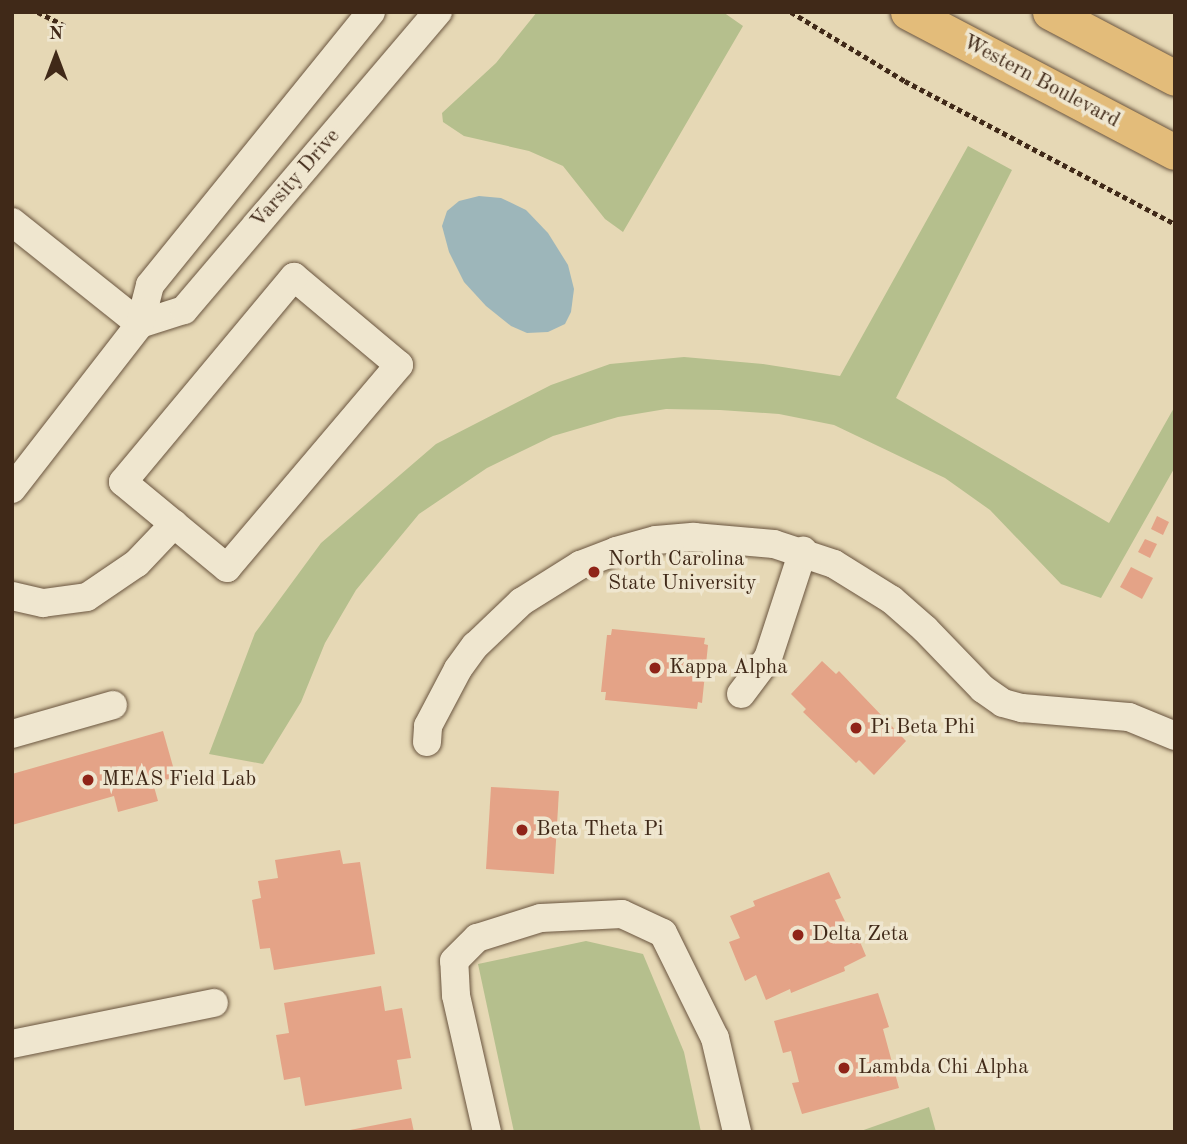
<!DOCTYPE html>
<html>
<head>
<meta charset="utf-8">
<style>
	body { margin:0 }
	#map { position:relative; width:1187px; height:1144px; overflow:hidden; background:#e6d8b5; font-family:"Old Standard TT",serif }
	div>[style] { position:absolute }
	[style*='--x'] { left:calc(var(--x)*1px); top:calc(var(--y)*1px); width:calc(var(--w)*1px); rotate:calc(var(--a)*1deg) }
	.green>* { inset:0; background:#b5bf8d }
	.water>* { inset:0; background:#9db6ba }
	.building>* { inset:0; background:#e4a387 }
	.path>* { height:4.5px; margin-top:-2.25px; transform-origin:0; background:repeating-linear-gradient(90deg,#402918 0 5px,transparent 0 8.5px) }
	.roads { filter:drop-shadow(0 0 2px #6a553f) drop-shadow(0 0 2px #6a553f) }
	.minor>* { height:28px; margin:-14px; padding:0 14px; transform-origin:14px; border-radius:14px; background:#efe6cf }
	.major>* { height:35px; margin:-17.5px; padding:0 17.5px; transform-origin:17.5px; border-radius:17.5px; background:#e3bc7a }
	.dots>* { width:19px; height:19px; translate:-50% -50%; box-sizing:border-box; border:4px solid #efe6cf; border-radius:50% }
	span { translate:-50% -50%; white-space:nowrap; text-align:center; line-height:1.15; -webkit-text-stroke:7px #efe6cf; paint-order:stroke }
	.street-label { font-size:21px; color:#402918 }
	.poi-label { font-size:21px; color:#402918 }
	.left { translate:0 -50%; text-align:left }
	.frame { position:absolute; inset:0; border:14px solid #402918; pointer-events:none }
	.north { position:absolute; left:21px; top:21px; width:70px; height:70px; -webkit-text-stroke:5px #efe6cf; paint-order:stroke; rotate:0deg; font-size:19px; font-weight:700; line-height:28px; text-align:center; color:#402918 }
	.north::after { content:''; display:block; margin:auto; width:24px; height:32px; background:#402918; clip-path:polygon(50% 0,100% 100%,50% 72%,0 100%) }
</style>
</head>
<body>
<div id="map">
	<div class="green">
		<div style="clip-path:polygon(537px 12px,723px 12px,743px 26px,623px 232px,605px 219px,563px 166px,529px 151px,464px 136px,443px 122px,442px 113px,496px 63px)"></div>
		<div style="clip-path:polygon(968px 146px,1012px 170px,896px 398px,1109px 523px,1175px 406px,1175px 467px,1101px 598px,1061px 584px,990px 510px,945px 478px,834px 425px,779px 414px,720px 410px,666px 409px,618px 417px,553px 436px,487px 468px,419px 514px,356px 590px,325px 643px,301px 702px,263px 764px,209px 754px,255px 633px,321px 543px,436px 444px,551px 385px,610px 364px,684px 357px,763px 364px,840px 376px)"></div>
		<div style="clip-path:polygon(586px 941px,643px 954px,684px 1052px,701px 1132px,514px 1132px,478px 964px)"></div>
		<div style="clip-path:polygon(929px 1107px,936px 1132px,858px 1132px)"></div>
	</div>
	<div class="water">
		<div style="clip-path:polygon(479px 196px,501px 198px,526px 210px,548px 233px,568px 265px,574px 289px,571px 312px,565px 324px,548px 332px,527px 333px,511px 326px,486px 306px,464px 282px,449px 252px,442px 226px,447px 211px,459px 201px)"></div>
	</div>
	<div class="building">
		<div style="clip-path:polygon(1157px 516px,1169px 522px,1163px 535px,1151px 529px)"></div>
		<div style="clip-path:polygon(1145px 539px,1157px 544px,1150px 558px,1138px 552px)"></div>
		<div style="clip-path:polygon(1131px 567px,1153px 578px,1142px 599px,1120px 587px)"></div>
		<div style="clip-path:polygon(612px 629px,705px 638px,704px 644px,708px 645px,702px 703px,698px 702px,697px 709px,605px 700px,606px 692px,601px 692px,607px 635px,611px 635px)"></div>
		<div style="clip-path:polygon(822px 661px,836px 674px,839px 671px,906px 741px,874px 775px,859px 760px,856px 763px,803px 712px,806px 709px,791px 694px)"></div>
		<div style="clip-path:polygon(163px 731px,176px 777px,153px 783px,158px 801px,118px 812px,114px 796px,12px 825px,12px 774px)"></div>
		<div style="clip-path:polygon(491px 787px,559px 791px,554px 874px,486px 869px)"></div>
		<div style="clip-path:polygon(340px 850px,343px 864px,360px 862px,375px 954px,274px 970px,270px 948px,260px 949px,252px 900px,261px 898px,258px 881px,278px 878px,275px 860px)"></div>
		<div style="clip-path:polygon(829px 872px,841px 898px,835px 900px,850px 932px,855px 930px,866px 956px,844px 967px,845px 971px,791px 993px,790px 989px,766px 1000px,756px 975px,745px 981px,729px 942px,740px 938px,730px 916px,755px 906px,753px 901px)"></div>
		<div style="clip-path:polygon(381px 986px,385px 1011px,402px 1008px,411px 1058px,397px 1060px,402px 1089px,305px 1106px,300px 1077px,284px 1080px,276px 1035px,289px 1033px,284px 1003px)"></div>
		<div style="clip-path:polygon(878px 993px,889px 1027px,883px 1029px,899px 1088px,802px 1114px,792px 1083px,799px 1082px,791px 1051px,783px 1053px,774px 1021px)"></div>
		<div style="clip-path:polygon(411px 1118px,414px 1132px,350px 1132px,350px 1130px)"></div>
	</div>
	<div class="path">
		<div style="--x:38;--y:12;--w:33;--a:27"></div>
		<div style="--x:791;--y:12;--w:133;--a:31.2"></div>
		<div style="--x:905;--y:81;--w:306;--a:27.9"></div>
	</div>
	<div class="roads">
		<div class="minor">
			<div style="--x:12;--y:222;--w:164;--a:38.6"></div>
			<div style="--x:294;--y:277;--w:137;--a:40"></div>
			<div style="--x:399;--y:365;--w:266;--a:130.3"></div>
			<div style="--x:227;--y:568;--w:135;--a:-140.4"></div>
			<div style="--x:123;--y:482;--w:267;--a:-50.2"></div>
			<div style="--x:140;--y:324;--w:46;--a:-17.7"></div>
			<div style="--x:184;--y:310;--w:392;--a:-49.6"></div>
			<div style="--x:12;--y:489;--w:209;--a:-52.2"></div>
			<div style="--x:140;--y:324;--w:40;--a:-75.6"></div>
			<div style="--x:150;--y:285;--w:351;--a:-51"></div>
			<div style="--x:12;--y:596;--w:32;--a:13"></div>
			<div style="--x:43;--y:603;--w:44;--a:-7.8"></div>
			<div style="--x:87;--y:597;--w:60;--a:-34.2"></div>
			<div style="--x:137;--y:563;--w:54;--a:-46.5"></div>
			<div style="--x:741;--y:694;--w:45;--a:-53.1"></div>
			<div style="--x:768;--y:658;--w:113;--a:-71.9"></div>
			<div style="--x:12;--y:734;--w:105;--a:-16"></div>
			<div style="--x:427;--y:742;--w:16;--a:-86"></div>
			<div style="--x:428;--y:726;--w:64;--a:-62.2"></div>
			<div style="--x:458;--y:669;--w:29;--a:-54"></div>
			<div style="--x:475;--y:646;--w:64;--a:-43.7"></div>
			<div style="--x:521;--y:602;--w:70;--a:-32.1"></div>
			<div style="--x:580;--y:565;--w:39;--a:-21"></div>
			<div style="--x:616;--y:551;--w:41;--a:-15.4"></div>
			<div style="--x:656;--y:540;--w:38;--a:-5"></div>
			<div style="--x:694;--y:537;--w:80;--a:5"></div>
			<div style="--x:774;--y:544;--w:63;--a:18.4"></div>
			<div style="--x:834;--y:564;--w:68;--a:31.8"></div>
			<div style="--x:892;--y:600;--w:44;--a:41.3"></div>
			<div style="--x:925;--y:629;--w:83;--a:46"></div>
			<div style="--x:983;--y:689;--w:24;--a:35"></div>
			<div style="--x:1003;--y:703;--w:20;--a:15"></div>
			<div style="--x:1022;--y:708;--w:107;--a:4.8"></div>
			<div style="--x:1129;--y:717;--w:50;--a:22.4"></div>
			<div style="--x:12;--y:1044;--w:206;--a:-11.5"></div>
			<div style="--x:487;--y:1132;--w:140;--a:-102.8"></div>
			<div style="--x:456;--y:995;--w:34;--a:-93"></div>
			<div style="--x:454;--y:961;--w:33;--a:-45"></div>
			<div style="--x:477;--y:938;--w:67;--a:-17.4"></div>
			<div style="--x:541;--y:918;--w:81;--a:-2.8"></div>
			<div style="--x:622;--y:914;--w:45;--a:24.9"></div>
			<div style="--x:663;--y:933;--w:117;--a:63.7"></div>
			<div style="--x:715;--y:1038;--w:97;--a:76.8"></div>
		</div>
		<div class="major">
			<div style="--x:908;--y:12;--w:301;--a:27.7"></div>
			<div style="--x:1050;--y:12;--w:141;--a:27.8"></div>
		</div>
	</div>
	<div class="dots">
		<div style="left:594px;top:572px;background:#8f2418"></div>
		<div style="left:655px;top:668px;background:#8f2418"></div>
		<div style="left:856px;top:728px;background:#8f2418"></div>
		<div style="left:88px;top:780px;background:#8f2418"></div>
		<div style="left:522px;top:830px;background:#8f2418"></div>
		<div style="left:798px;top:935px;background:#8f2418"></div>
		<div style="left:844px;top:1068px;background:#8f2418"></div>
	</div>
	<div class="street-label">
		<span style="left:1041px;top:82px;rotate:28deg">Western Boulevard</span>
		<span style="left:296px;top:179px;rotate:-49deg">Varsity Drive</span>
	</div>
	<div class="poi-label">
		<span class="left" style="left:608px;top:572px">North Carolina<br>State University</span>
		<span class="left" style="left:669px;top:668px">Kappa Alpha</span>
		<span class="left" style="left:870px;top:728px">Pi Beta Phi</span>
		<span class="left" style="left:102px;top:780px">MEAS Field Lab</span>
		<span class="left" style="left:536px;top:830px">Beta Theta Pi</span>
		<span class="left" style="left:812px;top:935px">Delta Zeta</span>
		<span class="left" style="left:858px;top:1068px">Lambda Chi Alpha</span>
	</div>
	<div class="frame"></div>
	<div class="north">N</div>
</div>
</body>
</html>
